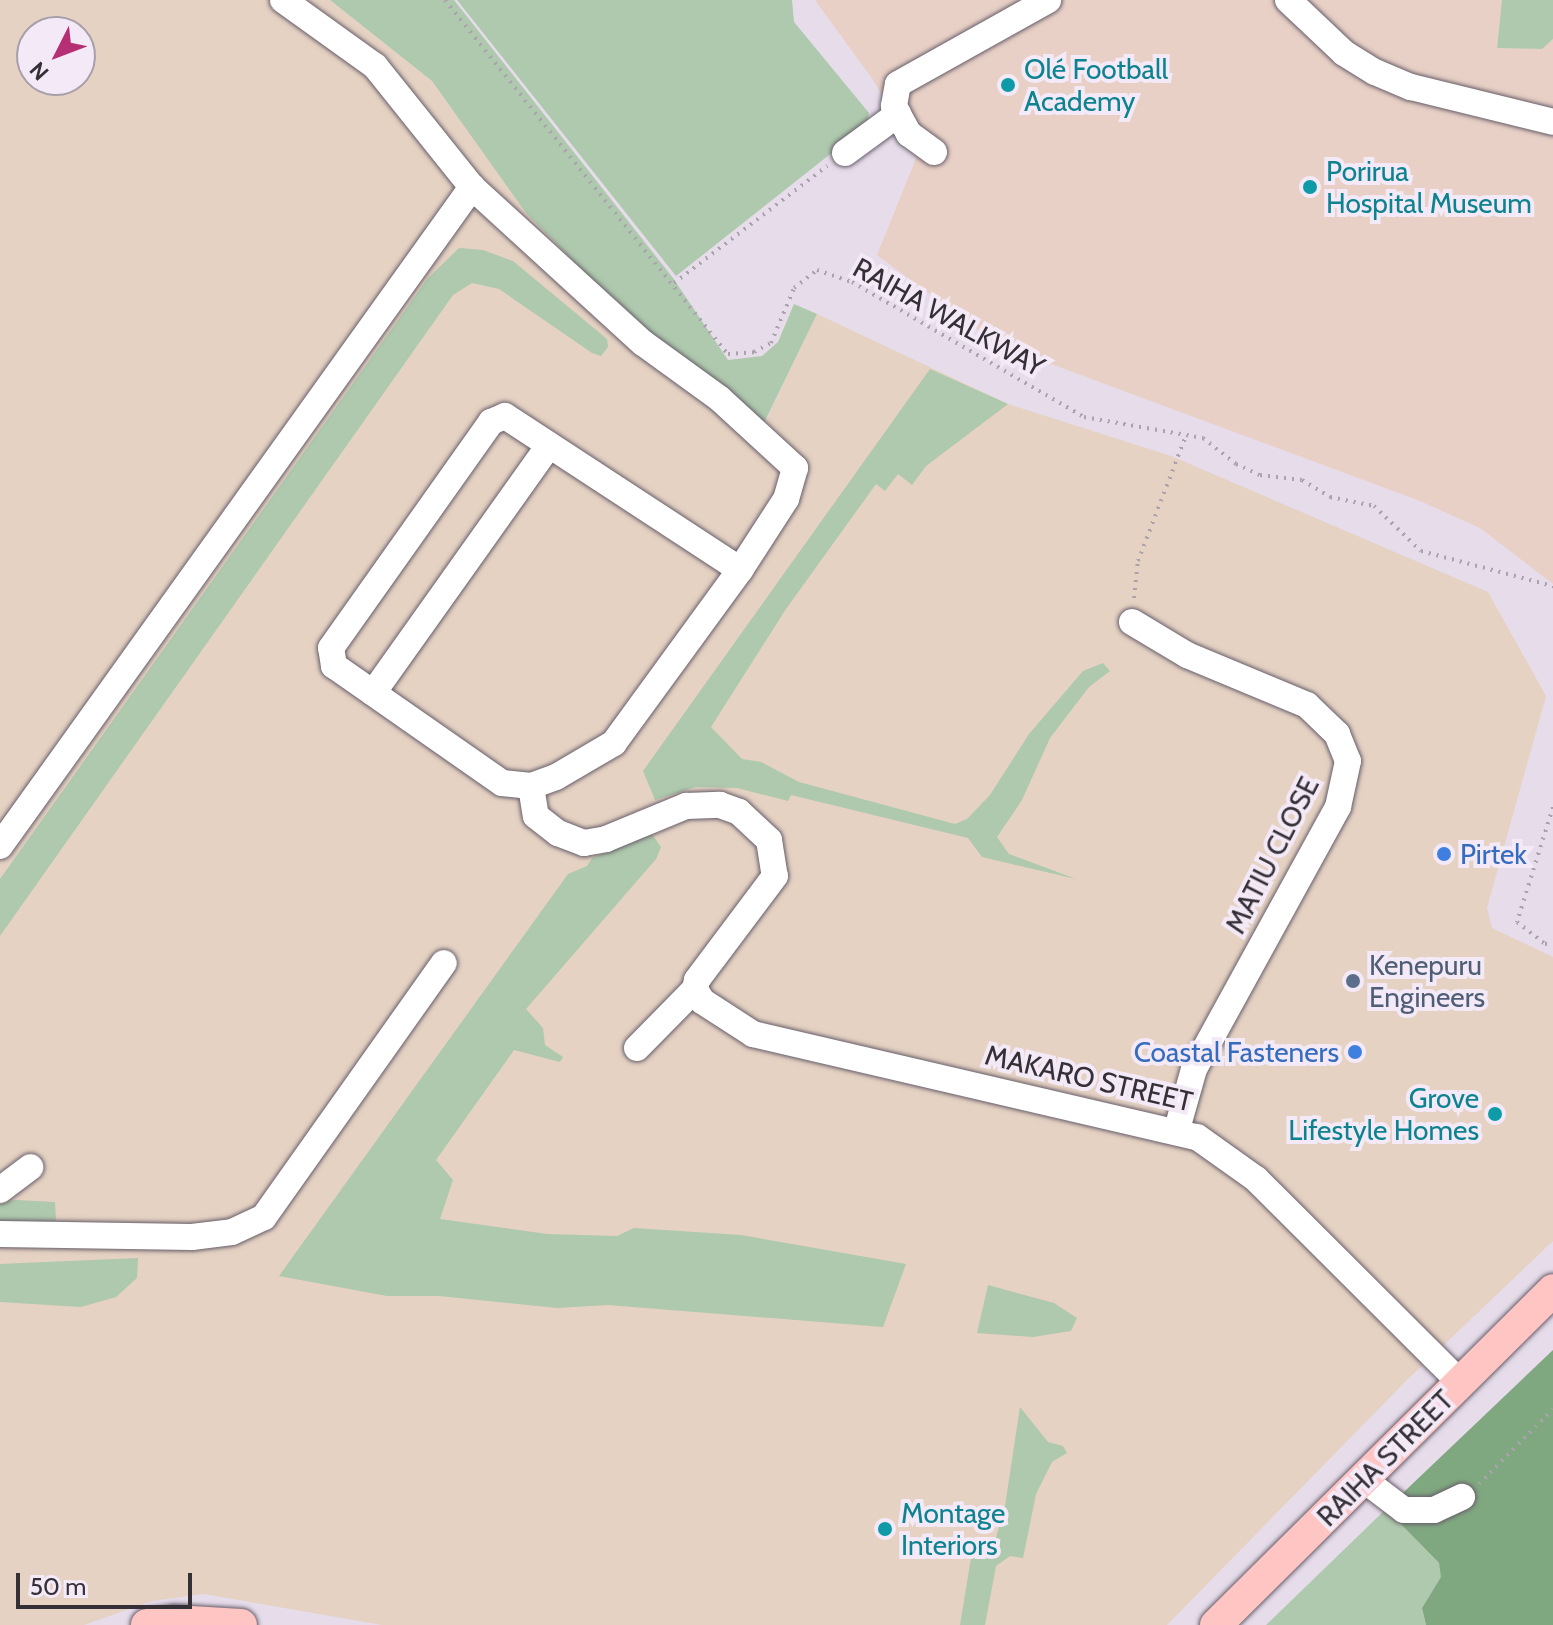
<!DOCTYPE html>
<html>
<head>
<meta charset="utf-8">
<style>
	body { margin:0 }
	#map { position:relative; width:1553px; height:1625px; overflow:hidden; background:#e6dcea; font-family:Cabin,sans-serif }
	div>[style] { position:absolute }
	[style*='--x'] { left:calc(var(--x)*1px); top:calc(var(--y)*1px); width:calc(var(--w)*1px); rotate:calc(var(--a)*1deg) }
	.industrial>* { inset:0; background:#e5d2c3 }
	.medical>* { inset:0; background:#e8d0c6 }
	.green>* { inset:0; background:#aec9ad }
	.forest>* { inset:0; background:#80a880 }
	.path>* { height:4px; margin-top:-2px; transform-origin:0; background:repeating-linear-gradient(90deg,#aaa2ad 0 2px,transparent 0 8px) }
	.roads { filter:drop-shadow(0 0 2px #675e6a) drop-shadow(0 0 2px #675e6a) }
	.minor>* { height:26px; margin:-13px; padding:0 13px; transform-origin:13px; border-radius:13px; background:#fff }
	.major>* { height:32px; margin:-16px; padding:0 16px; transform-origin:16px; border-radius:16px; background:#fec5c3 }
	.dots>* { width:22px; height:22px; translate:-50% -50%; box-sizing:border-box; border:4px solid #f3e9f7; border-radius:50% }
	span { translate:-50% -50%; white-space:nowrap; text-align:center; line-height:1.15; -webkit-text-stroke:8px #f3e9f7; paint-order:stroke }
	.culture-label { font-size:28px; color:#0d838f }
	.left { translate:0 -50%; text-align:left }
	.right { translate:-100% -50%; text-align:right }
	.street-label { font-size:28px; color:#343036 }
	.shop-label { font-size:28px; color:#366cbe }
	.service-label { font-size:28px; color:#4e5e75 }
	.north { position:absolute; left:16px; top:16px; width:80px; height:80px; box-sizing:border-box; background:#f3e9f7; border:2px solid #a79faa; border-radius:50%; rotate:228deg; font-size:22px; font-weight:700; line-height:32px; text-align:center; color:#343036 }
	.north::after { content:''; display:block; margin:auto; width:28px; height:36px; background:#b42f73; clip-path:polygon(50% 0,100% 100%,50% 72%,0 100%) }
	.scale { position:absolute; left:16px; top:1573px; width:176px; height:36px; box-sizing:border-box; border:4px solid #343036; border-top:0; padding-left:10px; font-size:24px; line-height:28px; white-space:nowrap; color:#343036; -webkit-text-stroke:6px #f3e9f7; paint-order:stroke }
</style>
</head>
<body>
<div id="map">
	<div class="industrial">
		<div style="clip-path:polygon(evenodd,0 0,330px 0,432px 81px,526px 213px,764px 424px,817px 314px,1008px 404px,1171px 456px,1488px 592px,1546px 696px,1487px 908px,1492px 928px,1553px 957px,1553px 1241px,1407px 1380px,1167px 1625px,382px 1625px,204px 1594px,152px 1601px,84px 1625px,0 1625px,0 0,32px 32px,80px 32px,80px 80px,32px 80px,32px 32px)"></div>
	</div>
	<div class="medical">
		<div style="clip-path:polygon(815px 0,1502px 0,1497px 48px,1541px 49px,1553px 39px,1553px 584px,1480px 528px,1420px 501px,997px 344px,877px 255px,917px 156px,873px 80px)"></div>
	</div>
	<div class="green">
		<div style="clip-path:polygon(330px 0,454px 0,673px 278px,728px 360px,762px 356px,778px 342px,794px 304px,817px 314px,763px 425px,664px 352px,526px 213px,432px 81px)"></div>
		<div style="clip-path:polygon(457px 0,792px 0,794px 22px,869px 113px,867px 125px,676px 276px)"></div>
		<div style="clip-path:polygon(1502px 0,1553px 0,1553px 39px,1542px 49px,1497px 48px)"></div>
		<div style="clip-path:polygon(459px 248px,483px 250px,513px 261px,607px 339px,608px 347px,601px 356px,592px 353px,499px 289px,472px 283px,453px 295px,0 936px,0 879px,428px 278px)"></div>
		<div style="clip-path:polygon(930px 369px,1008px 404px,926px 466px,912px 485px,898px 474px,885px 491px,876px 484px,786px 609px,711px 727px,742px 759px,761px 762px,799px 782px,955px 824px,967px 819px,990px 795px,1029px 734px,1083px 671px,1103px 663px,1110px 671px,1089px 687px,1050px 738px,1022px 800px,997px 837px,1009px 854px,1076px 879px,982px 857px,968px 838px,791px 795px,788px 801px,737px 788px,696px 787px,655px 800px,643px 771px)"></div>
		<div style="clip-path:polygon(652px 834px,661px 847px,656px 859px,526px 1009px,543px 1028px,545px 1045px,563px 1057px,560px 1062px,514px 1050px,436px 1160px,453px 1180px,440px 1219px,547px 1234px,617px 1236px,634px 1228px,741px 1235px,906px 1264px,883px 1327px,608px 1305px,557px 1308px,439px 1296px,387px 1296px,279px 1276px,568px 874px,587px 866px,592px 858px)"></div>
		<div style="clip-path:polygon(16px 1200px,55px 1202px,56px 1221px,0 1222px,0 1202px)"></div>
		<div style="clip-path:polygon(138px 1258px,137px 1278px,116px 1297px,81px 1307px,0 1302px,0 1264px)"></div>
		<div style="clip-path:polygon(988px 1285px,1054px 1303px,1077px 1318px,1071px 1331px,1033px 1337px,977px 1333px)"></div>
		<div style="clip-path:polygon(1020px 1407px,1048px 1442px,1063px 1446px,1067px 1453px,1052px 1462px,1036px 1494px,1023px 1558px,1010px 1556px,996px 1566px,985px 1625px,960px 1625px,972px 1552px,991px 1555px,1005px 1506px)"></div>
		<div style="clip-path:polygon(1386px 1509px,1439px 1563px,1442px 1576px,1422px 1608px,1426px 1625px,1266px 1625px)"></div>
	</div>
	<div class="forest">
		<div style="clip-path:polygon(1553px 1350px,1553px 1625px,1426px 1625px,1422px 1608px,1441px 1577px,1439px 1563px,1386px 1509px)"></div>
	</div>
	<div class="path">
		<div style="--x:445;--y:0;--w:453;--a:51.4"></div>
		<div style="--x:728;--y:354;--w:26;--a:-4"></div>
		<div style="--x:754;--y:352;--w:19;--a:-28"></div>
		<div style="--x:771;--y:343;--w:60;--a:-67.3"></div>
		<div style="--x:794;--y:288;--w:29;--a:-38"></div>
		<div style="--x:817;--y:270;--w:37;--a:19"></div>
		<div style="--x:852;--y:282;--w:268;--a:30.2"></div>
		<div style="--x:1084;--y:417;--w:121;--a:10"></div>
		<div style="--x:1203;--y:438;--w:42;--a:38.2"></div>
		<div style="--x:1236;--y:464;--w:26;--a:25"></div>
		<div style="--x:1260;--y:475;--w:42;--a:6.8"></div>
		<div style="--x:1302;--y:480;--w:33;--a:31"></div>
		<div style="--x:1330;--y:497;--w:45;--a:11.6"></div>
		<div style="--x:1374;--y:506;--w:65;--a:43.8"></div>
		<div style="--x:1421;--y:551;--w:137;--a:14.9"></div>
		<div style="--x:674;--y:283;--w:193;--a:-37.4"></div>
		<div style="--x:1134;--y:598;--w:37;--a:-84"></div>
		<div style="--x:1138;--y:561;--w:132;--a:-69.1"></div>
		<div style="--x:1553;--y:807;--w:121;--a:107.4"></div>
		<div style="--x:1517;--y:922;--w:36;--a:38"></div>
		<div style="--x:1545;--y:944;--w:8;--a:-7"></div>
		<div style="--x:1479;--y:1484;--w:105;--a:-45.4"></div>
	</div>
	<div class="roads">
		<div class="minor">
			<div style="--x:283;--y:0;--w:113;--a:35.7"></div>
			<div style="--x:375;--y:66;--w:155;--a:51.3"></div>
			<div style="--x:472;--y:187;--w:231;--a:42.4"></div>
			<div style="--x:643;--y:343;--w:95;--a:36"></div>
			<div style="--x:720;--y:399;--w:102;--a:42.6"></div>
			<div style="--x:795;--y:468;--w:32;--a:106"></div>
			<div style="--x:786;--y:499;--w:85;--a:122.9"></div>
			<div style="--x:740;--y:570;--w:214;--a:126.1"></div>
			<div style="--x:614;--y:743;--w:67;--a:149.6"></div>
			<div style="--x:556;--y:777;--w:27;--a:160"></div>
			<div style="--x:531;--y:786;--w:29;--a:-174"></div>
			<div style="--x:502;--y:783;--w:205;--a:-145.1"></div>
			<div style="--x:334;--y:666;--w:18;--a:-99"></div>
			<div style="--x:331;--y:648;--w:277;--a:-54.7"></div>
			<div style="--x:491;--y:422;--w:15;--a:-23"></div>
			<div style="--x:505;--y:416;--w:281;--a:33.2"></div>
			<div style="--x:1288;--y:0;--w:77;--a:43.4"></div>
			<div style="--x:1344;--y:53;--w:36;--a:32"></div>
			<div style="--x:1375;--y:72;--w:39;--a:23"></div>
			<div style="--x:1411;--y:87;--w:146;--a:13.8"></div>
			<div style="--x:934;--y:152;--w:31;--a:-144"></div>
			<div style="--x:909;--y:134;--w:23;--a:-119"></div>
			<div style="--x:898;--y:114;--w:9;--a:-117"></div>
			<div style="--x:894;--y:106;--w:22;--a:-80"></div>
			<div style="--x:898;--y:84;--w:172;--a:-29.2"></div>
			<div style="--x:845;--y:153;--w:66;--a:-36.3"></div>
			<div style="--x:1132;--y:622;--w:64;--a:31"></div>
			<div style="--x:1187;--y:655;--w:130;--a:22.6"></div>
			<div style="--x:1307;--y:705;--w:42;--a:44"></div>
			<div style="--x:1337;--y:734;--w:29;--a:68"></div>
			<div style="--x:1348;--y:761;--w:47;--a:102.3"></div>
			<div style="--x:1338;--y:807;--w:299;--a:118.8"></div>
			<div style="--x:1194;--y:1069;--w:62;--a:105.8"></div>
			<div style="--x:373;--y:693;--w:304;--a:-54.6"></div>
			<div style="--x:531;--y:786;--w:30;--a:81"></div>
			<div style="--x:536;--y:816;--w:28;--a:38"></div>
			<div style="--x:558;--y:833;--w:28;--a:21"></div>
			<div style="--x:584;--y:843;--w:22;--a:-10"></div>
			<div style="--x:606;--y:839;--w:87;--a:-22.4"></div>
			<div style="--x:686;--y:806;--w:34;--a:-2"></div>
			<div style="--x:720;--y:805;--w:20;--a:20"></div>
			<div style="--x:739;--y:812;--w:41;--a:43"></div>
			<div style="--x:769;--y:840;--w:36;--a:81"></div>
			<div style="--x:775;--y:876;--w:130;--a:126.9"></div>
			<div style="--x:697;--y:980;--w:9;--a:103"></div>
			<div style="--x:695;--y:989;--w:14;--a:60"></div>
			<div style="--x:702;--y:1001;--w:61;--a:32.9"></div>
			<div style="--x:753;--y:1034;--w:456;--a:13.1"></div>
			<div style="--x:1197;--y:1137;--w:72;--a:35.4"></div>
			<div style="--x:1256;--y:1179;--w:289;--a:44.9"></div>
			<div style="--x:0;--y:846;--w:811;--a:-54.39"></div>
			<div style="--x:637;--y:1048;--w:83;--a:-45.5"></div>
			<div style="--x:0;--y:1190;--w:38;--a:-37"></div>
			<div style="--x:0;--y:1234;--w:192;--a:0.9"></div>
			<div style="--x:192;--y:1237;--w:40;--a:-7.1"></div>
			<div style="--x:232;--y:1232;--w:35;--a:-25"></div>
			<div style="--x:264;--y:1217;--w:311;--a:-54.7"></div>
			<div style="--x:1363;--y:1479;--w:51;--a:37.1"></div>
			<div style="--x:1404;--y:1510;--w:30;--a:0"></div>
			<div style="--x:1434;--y:1510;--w:31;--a:-25"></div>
		</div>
		<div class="major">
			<div style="--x:147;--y:1625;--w:27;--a:-8"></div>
			<div style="--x:174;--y:1621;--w:67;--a:3.4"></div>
			<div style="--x:1216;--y:1625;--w:475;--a:-44.8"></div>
		</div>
	</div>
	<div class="dots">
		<div style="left:1008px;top:85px;background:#0f9aa8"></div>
		<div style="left:1310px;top:187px;background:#0f9aa8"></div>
		<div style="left:1444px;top:854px;background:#3f7fe0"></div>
		<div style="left:1353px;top:981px;background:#5c6f8a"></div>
		<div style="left:1355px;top:1052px;background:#3f7fe0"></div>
		<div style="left:1495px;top:1114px;background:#0f9aa8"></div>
		<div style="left:885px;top:1529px;background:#0f9aa8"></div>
	</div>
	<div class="culture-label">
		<span class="left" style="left:1024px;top:85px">Olé Football<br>Academy</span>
		<span class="left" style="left:1326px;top:187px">Porirua<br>Hospital Museum</span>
		<span class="right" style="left:1479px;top:1114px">Grove<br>Lifestyle Homes</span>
		<span class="left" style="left:901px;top:1529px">Montage<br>Interiors</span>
	</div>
	<div class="street-label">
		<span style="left:949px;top:317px;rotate:29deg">RAIHA WALKWAY</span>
		<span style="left:1272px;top:855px;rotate:-63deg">MATIU CLOSE</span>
		<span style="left:1089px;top:1078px;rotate:13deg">MAKARO STREET</span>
		<span style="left:1385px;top:1458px;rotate:-45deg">RAIHA STREET</span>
	</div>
	<div class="shop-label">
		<span class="left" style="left:1460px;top:854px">Pirtek</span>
		<span class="right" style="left:1339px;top:1052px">Coastal Fasteners</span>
	</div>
	<div class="service-label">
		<span class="left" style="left:1369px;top:981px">Kenepuru<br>Engineers</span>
	</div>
	<div class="north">N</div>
	<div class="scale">50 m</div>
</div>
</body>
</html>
